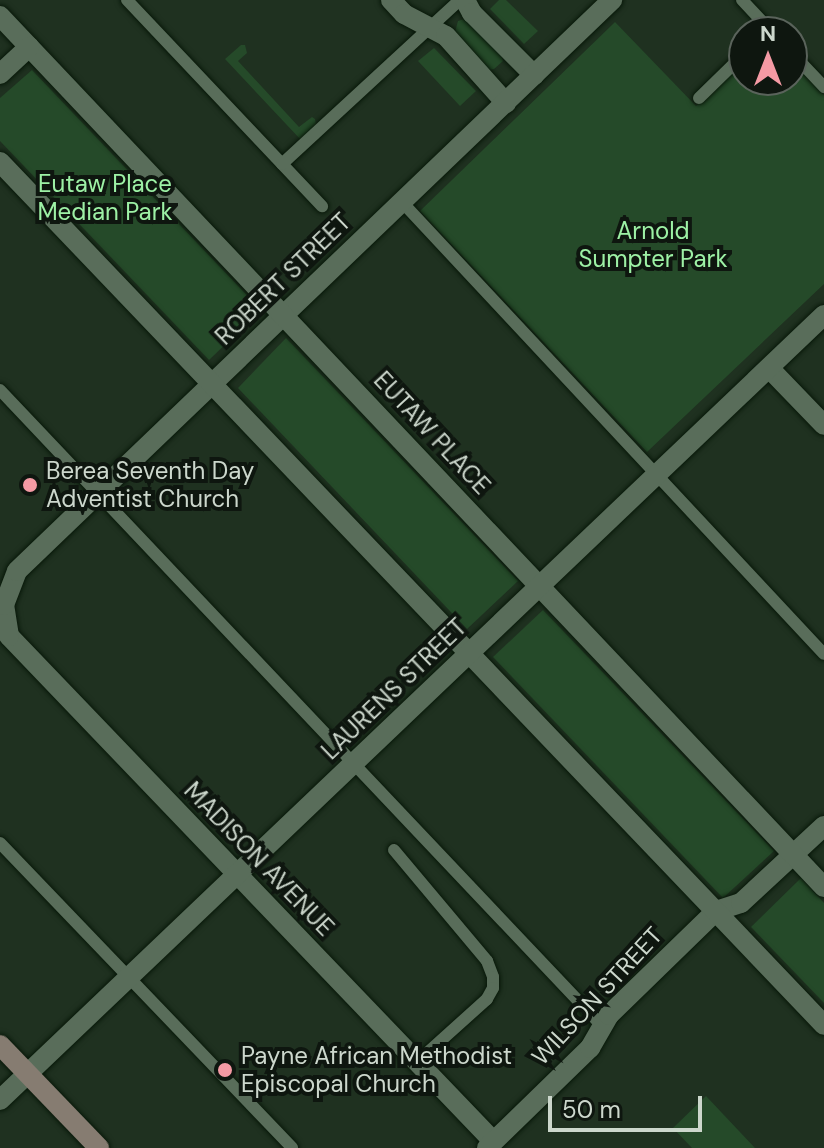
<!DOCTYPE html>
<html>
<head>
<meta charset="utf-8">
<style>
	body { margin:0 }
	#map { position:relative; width:824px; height:1148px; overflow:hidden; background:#1f3120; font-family:"DM Sans",sans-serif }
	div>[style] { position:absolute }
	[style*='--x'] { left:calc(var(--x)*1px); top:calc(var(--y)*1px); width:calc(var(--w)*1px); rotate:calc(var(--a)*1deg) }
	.green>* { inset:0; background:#254a29 }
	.roads { filter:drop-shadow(0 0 2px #081809) drop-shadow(0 0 2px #081809) }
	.service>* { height:12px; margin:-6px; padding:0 6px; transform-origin:6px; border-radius:6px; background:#596d5a }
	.minor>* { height:20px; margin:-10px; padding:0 10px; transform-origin:10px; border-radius:10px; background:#596d5a }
	.tertiary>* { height:20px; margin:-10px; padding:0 10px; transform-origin:10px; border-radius:10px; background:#596d5a }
	.secondary>* { height:20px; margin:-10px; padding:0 10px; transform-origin:10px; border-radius:10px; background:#867c71 }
	.dots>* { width:22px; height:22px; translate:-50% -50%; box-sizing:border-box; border:4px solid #0e160f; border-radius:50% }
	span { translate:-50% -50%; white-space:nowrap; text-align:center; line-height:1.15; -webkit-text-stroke:8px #0e160f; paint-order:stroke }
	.park-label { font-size:24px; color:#9df1a5 }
	.street-label { font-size:24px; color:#ccd7cc }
	.poi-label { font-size:24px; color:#ccd7cc }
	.left { translate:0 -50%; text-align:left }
	.north { position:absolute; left:728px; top:16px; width:80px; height:80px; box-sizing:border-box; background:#0e160f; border:2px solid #5a635b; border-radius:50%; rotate:0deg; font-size:22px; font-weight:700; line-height:32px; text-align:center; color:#ccd7cc }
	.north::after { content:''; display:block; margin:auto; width:28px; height:36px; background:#f49aa4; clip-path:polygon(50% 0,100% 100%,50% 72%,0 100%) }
	.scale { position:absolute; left:548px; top:1096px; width:154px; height:36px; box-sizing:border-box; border:4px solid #ccd7cc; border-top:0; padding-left:10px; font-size:24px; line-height:28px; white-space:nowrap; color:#ccd7cc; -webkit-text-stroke:6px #0e160f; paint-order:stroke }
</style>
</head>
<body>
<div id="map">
	<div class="green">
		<div style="clip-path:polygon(499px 0,506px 0,538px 31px,524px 44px,490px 9px)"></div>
		<div style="clip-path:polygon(464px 19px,471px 21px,501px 54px,503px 61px,494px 69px,489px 70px,454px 36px,458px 21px)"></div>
		<div style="clip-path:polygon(615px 22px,696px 106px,744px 61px,744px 80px,792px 80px,792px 61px,824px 95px,824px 284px,647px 452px,420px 211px)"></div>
		<div style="clip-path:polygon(241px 45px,245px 45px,247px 53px,238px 61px,299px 127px,312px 117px,315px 119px,316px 124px,301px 140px,225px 59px)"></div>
		<div style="clip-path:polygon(434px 48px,476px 91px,460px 106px,418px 61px)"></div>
		<div style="clip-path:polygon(32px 70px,261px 310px,209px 360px,0 141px,0 98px)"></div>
		<div style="clip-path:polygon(286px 338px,518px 581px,467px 629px,238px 388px)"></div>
		<div style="clip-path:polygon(543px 610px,774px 851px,723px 898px,493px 657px)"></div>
		<div style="clip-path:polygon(801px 878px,824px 903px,824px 1003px,751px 927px)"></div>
		<div style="clip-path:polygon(706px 1096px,755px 1148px,692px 1148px,673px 1128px)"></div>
	</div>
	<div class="roads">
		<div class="service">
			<div style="--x:127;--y:0;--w:284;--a:46.6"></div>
			<div style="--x:742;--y:0;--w:44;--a:46.8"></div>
			<div style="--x:792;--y:53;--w:47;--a:46.7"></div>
			<div style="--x:699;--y:98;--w:63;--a:-44.4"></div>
			<div style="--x:282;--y:164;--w:242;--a:-42.7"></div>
			<div style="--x:402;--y:202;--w:618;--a:46.97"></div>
			<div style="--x:0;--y:390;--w:876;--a:46.57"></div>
			<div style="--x:0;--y:843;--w:422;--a:46.2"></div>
			<div style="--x:394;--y:850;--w:145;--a:50"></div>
			<div style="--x:487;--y:961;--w:17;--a:69"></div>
			<div style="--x:493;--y:977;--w:11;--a:90"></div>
			<div style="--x:493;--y:988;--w:13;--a:119"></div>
			<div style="--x:487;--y:999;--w:94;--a:138"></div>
		</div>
		<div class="minor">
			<div style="--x:391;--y:0;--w:19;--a:47"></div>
			<div style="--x:404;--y:14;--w:47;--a:27.6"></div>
			<div style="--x:446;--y:36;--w:90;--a:48.2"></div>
			<div style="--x:465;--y:0;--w:15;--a:62"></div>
			<div style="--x:472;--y:13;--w:88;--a:45"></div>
			<div style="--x:769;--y:368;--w:79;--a:46"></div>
			<div style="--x:493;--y:1141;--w:699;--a:-133.78"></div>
			<div style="--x:9;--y:636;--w:31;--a:-99"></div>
			<div style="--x:4;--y:605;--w:36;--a:-69"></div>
			<div style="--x:17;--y:571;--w:825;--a:-43.82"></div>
			<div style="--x:487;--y:1148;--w:144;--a:-44.2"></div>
			<div style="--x:590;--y:1048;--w:38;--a:-60"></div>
			<div style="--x:609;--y:1015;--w:149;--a:-44.2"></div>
			<div style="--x:716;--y:911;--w:26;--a:-18"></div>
			<div style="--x:741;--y:903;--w:113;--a:-42.9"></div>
		</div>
		<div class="tertiary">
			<div style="--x:0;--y:16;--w:1199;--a:46.59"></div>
			<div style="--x:0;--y:74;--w:40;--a:-43"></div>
			<div style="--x:0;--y:162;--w:1193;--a:46.32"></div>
			<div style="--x:0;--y:1100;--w:1138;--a:-43.61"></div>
		</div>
		<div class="secondary">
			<div style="--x:0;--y:1045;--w:143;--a:46.1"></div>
		</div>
	</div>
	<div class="dots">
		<div style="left:30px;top:485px;background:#f49aa4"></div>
		<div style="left:225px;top:1070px;background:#f49aa4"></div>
	</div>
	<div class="park-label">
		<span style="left:105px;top:198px">Eutaw Place<br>Median Park</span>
		<span style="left:653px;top:245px">Arnold<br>Sumpter Park</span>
	</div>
	<div class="street-label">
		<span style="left:283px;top:279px;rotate:-44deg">ROBERT STREET</span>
		<span style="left:432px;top:433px;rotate:47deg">EUTAW PLACE</span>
		<span style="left:394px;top:689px;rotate:-44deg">LAURENS STREET</span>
		<span style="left:259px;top:859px;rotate:46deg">MADISON AVENUE</span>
		<span style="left:597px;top:996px;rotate:-47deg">WILSON STREET</span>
	</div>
	<div class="poi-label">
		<span class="left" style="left:46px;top:485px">Berea Seventh Day<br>Adventist Church</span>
		<span class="left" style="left:241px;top:1070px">Payne African Methodist<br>Episcopal Church</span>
	</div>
	<div class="north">N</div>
	<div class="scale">50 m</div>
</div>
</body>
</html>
